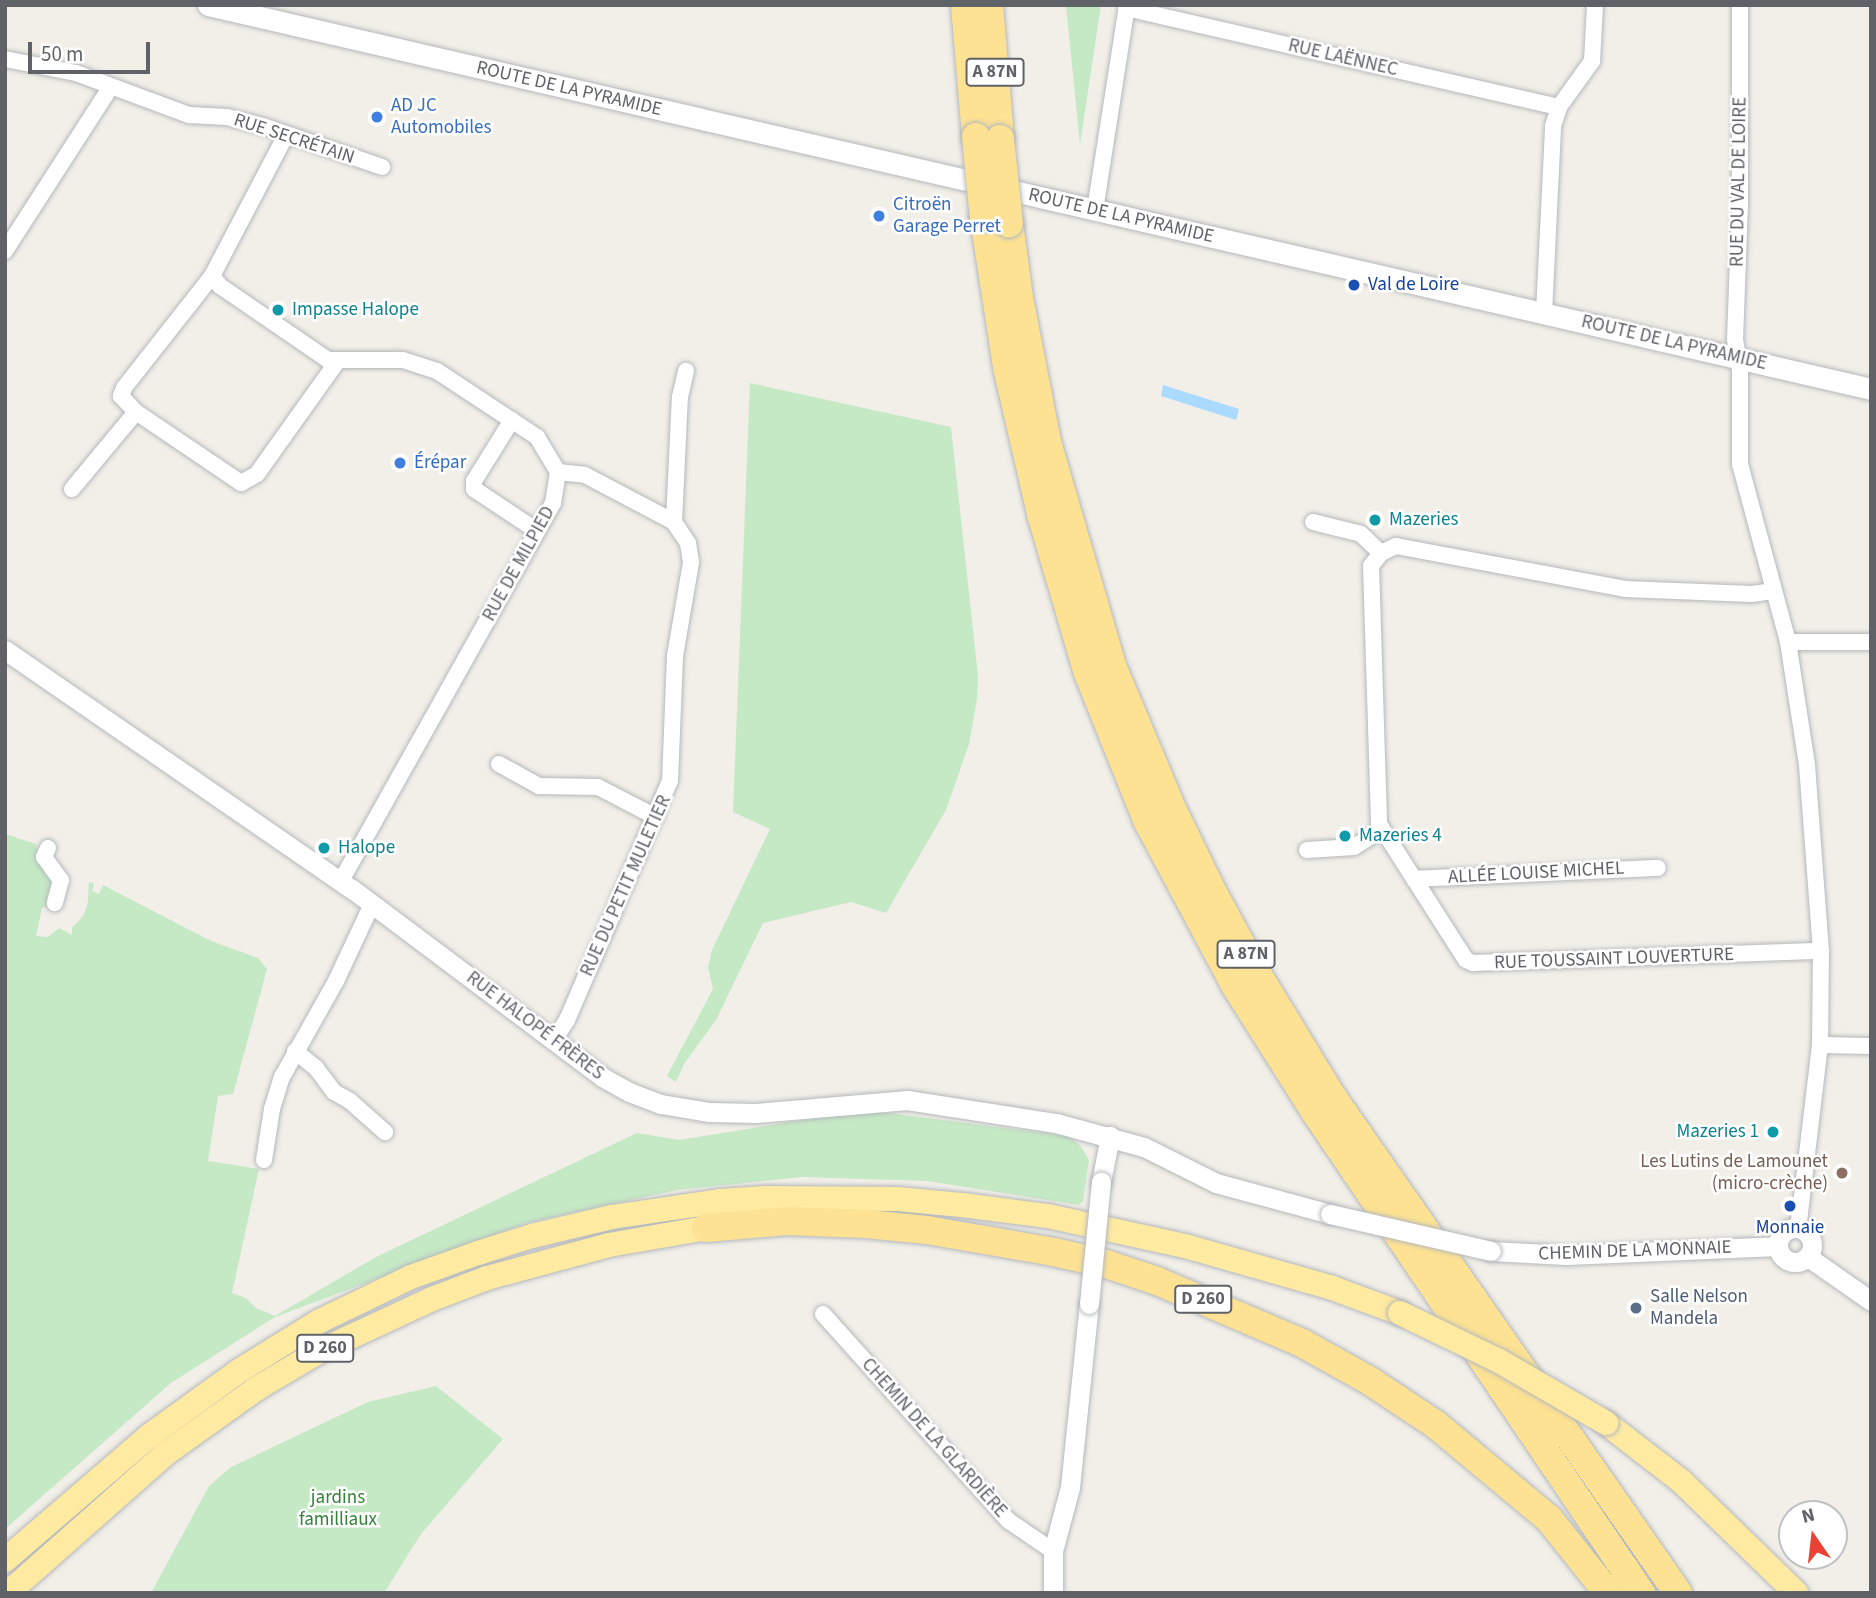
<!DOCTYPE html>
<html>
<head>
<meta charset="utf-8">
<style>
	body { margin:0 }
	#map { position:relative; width:1876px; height:1598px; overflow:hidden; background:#f1efe8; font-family:"Source Sans 3",sans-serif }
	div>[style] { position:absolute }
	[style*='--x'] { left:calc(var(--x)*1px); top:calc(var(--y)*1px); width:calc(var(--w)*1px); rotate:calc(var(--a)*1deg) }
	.green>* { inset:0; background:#c5e8c5 }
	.water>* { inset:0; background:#aadaff }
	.roads { filter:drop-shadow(0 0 2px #b5b8bc) drop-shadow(0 0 2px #b5b8bc) }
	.minor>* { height:16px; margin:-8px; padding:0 8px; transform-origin:8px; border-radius:8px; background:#fff }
	.tertiary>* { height:19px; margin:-9.5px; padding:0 9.5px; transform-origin:9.5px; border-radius:9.5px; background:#fff }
	.tertiary>.ring { margin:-9.5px; padding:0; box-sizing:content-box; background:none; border:19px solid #fff; border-radius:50% }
	.secondary>* { height:21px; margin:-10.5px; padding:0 10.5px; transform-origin:10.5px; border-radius:10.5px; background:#fff }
	.trunk>* { height:24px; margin:-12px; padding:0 12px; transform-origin:12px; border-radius:12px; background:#feeaa1 }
	.motorway>* { height:28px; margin:-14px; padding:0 14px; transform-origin:14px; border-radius:14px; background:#fde293 }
	.bridges { filter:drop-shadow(0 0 2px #b5b8bc) drop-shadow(0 0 2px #b5b8bc) }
	.tertiary-bridge>* { height:19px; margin:-9.5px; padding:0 9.5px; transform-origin:9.5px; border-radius:9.5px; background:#fff }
	.trunk-bridge>* { height:24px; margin:-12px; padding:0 12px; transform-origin:12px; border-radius:12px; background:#feeaa1 }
	.motorway-bridge>* { height:28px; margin:-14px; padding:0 14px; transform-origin:14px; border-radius:14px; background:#fde293 }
	.dots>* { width:19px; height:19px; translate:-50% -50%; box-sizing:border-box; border:4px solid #fff; border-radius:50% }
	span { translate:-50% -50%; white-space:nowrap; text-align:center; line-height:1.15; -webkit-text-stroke:5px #fff; paint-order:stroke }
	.shield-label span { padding:2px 5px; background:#fff; border:2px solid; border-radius:5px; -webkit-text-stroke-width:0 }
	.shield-label { font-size:18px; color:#5f6368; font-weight:700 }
	.street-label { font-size:19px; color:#5f6368 }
	.shop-label { font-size:19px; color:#366cbe }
	.left { translate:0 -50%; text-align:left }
	.transit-label { font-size:19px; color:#164399 }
	.culture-label { font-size:19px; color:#0d838f }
	.right { translate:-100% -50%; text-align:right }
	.education-label { font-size:19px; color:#785e54 }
	.service-label { font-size:19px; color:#4e5e75 }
	.park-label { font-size:19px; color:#348238 }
	.frame { position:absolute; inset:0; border:7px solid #5f6368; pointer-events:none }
	.north { position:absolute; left:1778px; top:1500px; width:70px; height:70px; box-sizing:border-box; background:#fff; border:2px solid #bfc1c3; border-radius:50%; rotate:346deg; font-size:19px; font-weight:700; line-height:28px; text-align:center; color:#5f6368 }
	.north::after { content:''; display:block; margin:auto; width:24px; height:32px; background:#ea4335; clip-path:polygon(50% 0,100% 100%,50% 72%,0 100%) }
	.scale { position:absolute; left:28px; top:42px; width:122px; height:32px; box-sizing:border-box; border:4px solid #5f6368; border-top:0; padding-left:9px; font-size:21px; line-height:24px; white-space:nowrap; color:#5f6368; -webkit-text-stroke:5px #fff; paint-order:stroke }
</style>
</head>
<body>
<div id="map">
	<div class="green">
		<div style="clip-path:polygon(1066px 5px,1101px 5px,1080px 144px)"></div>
		<div style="clip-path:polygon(750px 383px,951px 427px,978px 676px,977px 699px,969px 744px,946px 810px,886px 913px,851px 902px,763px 923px,716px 1020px,684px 1064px,676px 1082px,667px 1076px,713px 989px,708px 967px,712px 950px,770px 829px,733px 812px)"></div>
		<div style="clip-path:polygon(5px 834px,36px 844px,38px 858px,49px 872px,52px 884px,50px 905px,42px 908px,36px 936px,48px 937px,59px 928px,72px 935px,72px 928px,84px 915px,88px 901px,89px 882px,94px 884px,92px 891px,99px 894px,103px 885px,211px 941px,258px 958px,267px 969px,233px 1094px,218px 1096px,208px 1161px,259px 1169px,232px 1293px,246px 1298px,256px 1308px,275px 1316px,376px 1257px,637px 1133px,679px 1140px,865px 1110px,1067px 1136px,1080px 1145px,1089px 1160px,1083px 1201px,1079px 1205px,927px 1181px,802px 1177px,677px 1190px,526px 1223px,275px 1317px,171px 1383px,5px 1529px)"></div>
		<div style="clip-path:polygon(436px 1386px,503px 1439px,421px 1534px,384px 1593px,151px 1593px,209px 1486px,231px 1467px,368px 1402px)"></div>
	</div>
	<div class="water">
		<div style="clip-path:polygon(1163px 385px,1239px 409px,1236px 420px,1161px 396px)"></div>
	</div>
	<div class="roads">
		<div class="minor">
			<div style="--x:1740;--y:5;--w:199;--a:90"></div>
			<div style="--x:1740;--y:204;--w:135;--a:92.1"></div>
			<div style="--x:1735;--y:339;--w:31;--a:81"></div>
			<div style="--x:1740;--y:370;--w:94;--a:90"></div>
			<div style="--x:1740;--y:464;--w:184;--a:74.9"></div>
			<div style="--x:1788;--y:642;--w:124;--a:81.2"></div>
			<div style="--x:1807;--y:765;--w:187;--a:85.7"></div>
			<div style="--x:1821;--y:951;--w:94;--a:90.6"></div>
			<div style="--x:1820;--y:1045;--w:185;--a:96.8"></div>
			<div style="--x:1126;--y:8;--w:444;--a:12.9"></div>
			<div style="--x:5;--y:59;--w:72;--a:11.2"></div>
			<div style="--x:76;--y:73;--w:121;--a:20.4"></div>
			<div style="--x:189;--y:115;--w:38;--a:3"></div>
			<div style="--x:227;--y:117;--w:37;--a:14"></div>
			<div style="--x:263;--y:126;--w:126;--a:19"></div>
			<div style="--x:286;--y:135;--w:159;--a:117.7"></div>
			<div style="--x:212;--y:276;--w:142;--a:128.2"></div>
			<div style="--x:124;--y:388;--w:9;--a:111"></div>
			<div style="--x:121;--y:396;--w:22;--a:47"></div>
			<div style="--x:136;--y:412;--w:127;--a:34.1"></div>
			<div style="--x:241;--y:483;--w:18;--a:-29"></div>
			<div style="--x:257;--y:474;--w:138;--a:-54.5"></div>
			<div style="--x:1095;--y:210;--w:207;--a:-81.1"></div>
			<div style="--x:5;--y:251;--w:194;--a:-57.2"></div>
			<div style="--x:212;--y:276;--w:13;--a:51"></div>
			<div style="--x:220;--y:286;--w:131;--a:34.4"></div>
			<div style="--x:328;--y:360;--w:75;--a:0"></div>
			<div style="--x:403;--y:360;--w:36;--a:18"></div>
			<div style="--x:437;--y:371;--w:120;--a:33.4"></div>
			<div style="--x:537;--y:437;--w:41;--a:59"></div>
			<div style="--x:558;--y:472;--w:31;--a:99"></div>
			<div style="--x:553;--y:503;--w:435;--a:119.3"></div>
			<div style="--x:1544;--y:313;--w:187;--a:-87.2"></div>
			<div style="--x:1553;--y:126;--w:20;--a:-72"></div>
			<div style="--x:1559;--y:107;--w:57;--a:-54.3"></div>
			<div style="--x:1592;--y:61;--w:56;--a:-86.9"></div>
			<div style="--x:512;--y:420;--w:72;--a:121.9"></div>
			<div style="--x:474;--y:481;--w:8;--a:90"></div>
			<div style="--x:474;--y:489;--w:76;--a:33.7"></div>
			<div style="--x:558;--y:472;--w:27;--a:6"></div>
			<div style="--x:585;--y:475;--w:101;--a:27.8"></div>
			<div style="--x:72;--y:489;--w:100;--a:-50.3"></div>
			<div style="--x:1313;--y:522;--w:49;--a:14"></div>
			<div style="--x:1361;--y:534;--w:28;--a:44"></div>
			<div style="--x:1381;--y:553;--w:17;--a:-25"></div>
			<div style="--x:1396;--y:546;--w:233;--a:10.6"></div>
			<div style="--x:1625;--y:589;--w:127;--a:2.3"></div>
			<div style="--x:1752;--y:594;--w:22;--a:-8"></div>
			<div style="--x:1381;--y:553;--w:16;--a:128"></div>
			<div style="--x:1371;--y:566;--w:258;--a:88.2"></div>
			<div style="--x:1379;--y:824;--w:161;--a:57.4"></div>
			<div style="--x:1466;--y:960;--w:8;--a:23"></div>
			<div style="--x:1473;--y:963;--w:348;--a:-2"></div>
			<div style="--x:1788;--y:642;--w:83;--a:0"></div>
			<div style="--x:499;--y:764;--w:46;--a:28.8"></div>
			<div style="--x:539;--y:786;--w:59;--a:1"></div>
			<div style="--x:598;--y:787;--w:65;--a:27.3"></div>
			<div style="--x:48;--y:848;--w:10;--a:114"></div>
			<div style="--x:44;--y:857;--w:29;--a:54"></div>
			<div style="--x:61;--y:880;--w:24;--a:105"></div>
			<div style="--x:1307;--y:850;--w:47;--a:-3.7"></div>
			<div style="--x:1354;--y:847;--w:32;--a:-32"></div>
			<div style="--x:1414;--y:879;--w:244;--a:-2.6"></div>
			<div style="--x:554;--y:1040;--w:24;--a:-57"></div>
			<div style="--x:567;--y:1020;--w:260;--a:-66.7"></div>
			<div style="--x:670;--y:781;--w:125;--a:-87.7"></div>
			<div style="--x:675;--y:656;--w:95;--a:-80.3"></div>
			<div style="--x:691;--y:562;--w:19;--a:-99"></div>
			<div style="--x:688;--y:543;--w:25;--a:-124"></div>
			<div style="--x:674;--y:522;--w:125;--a:-87.3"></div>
			<div style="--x:680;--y:397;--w:27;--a:-77"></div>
			<div style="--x:1820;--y:1045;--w:51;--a:1.1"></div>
			<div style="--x:295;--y:1051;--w:27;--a:39"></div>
			<div style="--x:316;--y:1068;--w:30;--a:53"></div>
			<div style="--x:334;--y:1092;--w:18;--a:29"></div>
			<div style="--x:350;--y:1101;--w:47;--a:41.5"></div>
			<div style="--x:264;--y:1160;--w:52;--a:-81.1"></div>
			<div style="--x:272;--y:1109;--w:34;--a:-73"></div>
			<div style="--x:282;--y:1077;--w:110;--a:-60.6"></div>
			<div style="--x:336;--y:981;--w:85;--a:-64.9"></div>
			<div style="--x:823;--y:1314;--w:278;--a:48.1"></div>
			<div style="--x:1009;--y:1521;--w:53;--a:34.3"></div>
		</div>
		<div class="tertiary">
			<div style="--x:5;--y:650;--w:421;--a:34.6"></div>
			<div style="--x:352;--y:889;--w:313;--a:36.9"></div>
			<div style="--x:602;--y:1077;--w:31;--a:29"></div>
			<div style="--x:629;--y:1092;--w:34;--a:21"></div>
			<div style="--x:661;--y:1104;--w:49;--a:9.5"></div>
			<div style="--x:709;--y:1112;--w:47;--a:1.2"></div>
			<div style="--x:756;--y:1113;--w:152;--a:-4.9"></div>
			<div style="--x:907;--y:1100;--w:151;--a:8.8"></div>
			<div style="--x:1056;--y:1123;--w:91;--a:15.3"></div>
			<div style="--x:1144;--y:1147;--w:80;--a:26.6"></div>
			<div style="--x:1216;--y:1183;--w:118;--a:15.2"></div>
			<div style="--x:1101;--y:1182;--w:47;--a:-78.9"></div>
			<div class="ring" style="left:1778px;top:1228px;width:15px;height:15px"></div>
			<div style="--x:1491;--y:1251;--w:75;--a:3.1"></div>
			<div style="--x:1566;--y:1255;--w:212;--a:-2.4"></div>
			<div style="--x:1808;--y:1257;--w:77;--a:34.9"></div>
			<div style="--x:1053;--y:1593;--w:42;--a:-90"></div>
			<div style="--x:1053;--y:1551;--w:66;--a:-75.1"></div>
			<div style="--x:1070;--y:1487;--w:184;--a:-84.1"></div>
		</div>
		<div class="secondary">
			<div style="--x:208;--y:5;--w:1707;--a:13"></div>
		</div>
		<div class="trunk">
			<div style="--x:1606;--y:1423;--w:95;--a:37.7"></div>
			<div style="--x:1681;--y:1481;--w:161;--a:44.2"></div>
			<div style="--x:5;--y:1560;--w:190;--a:-40.7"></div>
			<div style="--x:149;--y:1436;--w:111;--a:-35.8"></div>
			<div style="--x:239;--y:1371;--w:95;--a:-31.7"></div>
			<div style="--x:320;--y:1321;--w:101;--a:-25.8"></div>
			<div style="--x:411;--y:1277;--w:71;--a:-19.7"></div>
			<div style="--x:478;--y:1253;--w:57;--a:-17.5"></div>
			<div style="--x:532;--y:1236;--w:82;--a:-13.4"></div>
			<div style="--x:612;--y:1217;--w:109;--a:-8.4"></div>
			<div style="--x:720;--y:1201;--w:46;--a:-3.7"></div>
			<div style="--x:766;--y:1198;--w:131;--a:0.4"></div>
			<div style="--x:897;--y:1199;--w:65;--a:5.3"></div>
			<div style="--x:962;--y:1205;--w:87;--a:7.3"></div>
			<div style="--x:1048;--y:1216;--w:140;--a:12.4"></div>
			<div style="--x:1185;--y:1246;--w:153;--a:15.9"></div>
			<div style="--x:1332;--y:1288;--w:72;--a:20.2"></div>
			<div style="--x:8;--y:1593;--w:210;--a:-41.5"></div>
			<div style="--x:165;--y:1454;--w:112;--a:-35.5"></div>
			<div style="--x:256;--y:1389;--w:72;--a:-30.8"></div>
			<div style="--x:318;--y:1352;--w:126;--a:-24.9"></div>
			<div style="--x:432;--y:1299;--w:59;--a:-20.9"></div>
			<div style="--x:487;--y:1278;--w:126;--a:-15.1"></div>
			<div style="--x:609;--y:1245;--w:98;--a:-9.9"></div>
		</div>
		<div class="motorway">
			<div style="--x:965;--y:5;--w:132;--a:85.2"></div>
			<div style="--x:989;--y:5;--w:134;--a:85.3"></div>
			<div style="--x:984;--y:218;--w:151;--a:81.2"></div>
			<div style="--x:1007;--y:367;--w:154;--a:76.9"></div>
			<div style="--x:1042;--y:517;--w:163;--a:73.6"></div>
			<div style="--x:1088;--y:673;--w:158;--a:68.1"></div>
			<div style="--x:1147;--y:820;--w:187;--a:61.9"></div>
			<div style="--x:1235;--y:985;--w:151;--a:57.7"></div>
			<div style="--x:1316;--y:1113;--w:580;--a:55.9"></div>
			<div style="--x:1009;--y:224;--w:75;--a:82.3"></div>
			<div style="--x:1019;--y:298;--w:147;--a:79"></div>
			<div style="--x:1047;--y:442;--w:233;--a:73.8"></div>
			<div style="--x:1112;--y:666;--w:155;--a:67.2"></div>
			<div style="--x:1172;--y:809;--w:93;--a:64"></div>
			<div style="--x:1213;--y:893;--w:90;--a:61.4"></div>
			<div style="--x:1256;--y:972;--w:148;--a:58.6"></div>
			<div style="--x:1333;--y:1098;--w:603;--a:55.12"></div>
			<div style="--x:706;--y:1228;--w:81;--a:-4.9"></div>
			<div style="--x:787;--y:1221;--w:79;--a:2.2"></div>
			<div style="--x:866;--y:1224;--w:61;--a:5.6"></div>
			<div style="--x:927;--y:1230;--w:129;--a:9.8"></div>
			<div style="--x:1054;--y:1252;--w:53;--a:13"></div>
			<div style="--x:1106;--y:1264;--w:54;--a:18.4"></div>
			<div style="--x:1157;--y:1281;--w:158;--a:23.2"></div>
			<div style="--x:1302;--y:1343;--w:78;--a:29.2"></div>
			<div style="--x:1370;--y:1381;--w:78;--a:33.5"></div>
			<div style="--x:1435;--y:1424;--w:148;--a:39.8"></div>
			<div style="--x:1549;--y:1519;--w:95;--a:51.4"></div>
		</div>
	</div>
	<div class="bridges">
		<div class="tertiary-bridge">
			<div style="--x:1330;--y:1214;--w:165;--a:12.9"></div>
			<div style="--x:1089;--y:1304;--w:123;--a:-84.4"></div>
		</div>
		<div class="trunk-bridge">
			<div style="--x:1400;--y:1313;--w:110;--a:25.9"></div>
			<div style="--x:1499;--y:1361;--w:124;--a:30.1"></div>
		</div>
		<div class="motorway-bridge">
			<div style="--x:976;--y:137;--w:81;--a:84.4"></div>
			<div style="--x:1000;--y:139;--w:85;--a:84"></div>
		</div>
	</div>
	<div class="dots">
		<div style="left:377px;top:117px;background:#3f7fe0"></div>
		<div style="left:879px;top:216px;background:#3f7fe0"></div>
		<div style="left:1354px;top:285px;background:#1a4fb4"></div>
		<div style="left:278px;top:310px;background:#0f9aa8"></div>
		<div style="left:400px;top:463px;background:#3f7fe0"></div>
		<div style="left:1375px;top:520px;background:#0f9aa8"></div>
		<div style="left:1345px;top:836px;background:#0f9aa8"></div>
		<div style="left:324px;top:848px;background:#0f9aa8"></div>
		<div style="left:1773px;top:1132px;background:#0f9aa8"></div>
		<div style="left:1842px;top:1173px;background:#8d6e63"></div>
		<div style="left:1790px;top:1206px;background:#1a4fb4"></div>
		<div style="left:1636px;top:1308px;background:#5c6f8a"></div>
	</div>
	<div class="shield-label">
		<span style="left:995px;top:72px">A 87N</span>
		<span style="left:1246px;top:954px">A 87N</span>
		<span style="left:1203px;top:1299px">D 260</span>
		<span style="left:325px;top:1348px">D 260</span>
	</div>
	<div class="street-label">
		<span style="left:1343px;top:58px;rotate:13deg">RUE LAËNNEC</span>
		<span style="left:569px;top:89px;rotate:13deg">ROUTE DE LA PYRAMIDE</span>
		<span style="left:294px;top:139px;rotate:18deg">RUE SECRÉTAIN</span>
		<span style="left:1739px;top:182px;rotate:-89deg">RUE DU VAL DE LOIRE</span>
		<span style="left:1121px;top:216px;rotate:13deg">ROUTE DE LA PYRAMIDE</span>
		<span style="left:1674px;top:343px;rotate:13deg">ROUTE DE LA PYRAMIDE</span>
		<span style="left:519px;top:564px;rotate:-61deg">RUE DE MILPIED</span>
		<span style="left:1536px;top:873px;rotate:-3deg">ALLÉE LOUISE MICHEL</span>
		<span style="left:626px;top:886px;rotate:-66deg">RUE DU PETIT MULETIER</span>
		<span style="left:1614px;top:959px;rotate:-2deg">RUE TOUSSAINT LOUVERTURE</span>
		<span style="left:535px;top:1026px;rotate:37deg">RUE HALOPÉ FRÈRES</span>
		<span style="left:1635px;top:1251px;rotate:-2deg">CHEMIN DE LA MONNAIE</span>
		<span style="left:934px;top:1438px;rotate:48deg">CHEMIN DE LA GLARDIÈRE</span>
	</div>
	<div class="shop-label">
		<span class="left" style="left:391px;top:117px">AD JC<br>Automobiles</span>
		<span class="left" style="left:893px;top:216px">Citroën<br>Garage Perret</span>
		<span class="left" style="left:414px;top:463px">Érépar</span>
	</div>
	<div class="transit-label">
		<span class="left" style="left:1368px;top:285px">Val de Loire</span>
		<span style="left:1790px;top:1228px">Monnaie</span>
	</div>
	<div class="culture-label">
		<span class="left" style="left:292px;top:310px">Impasse Halope</span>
		<span class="left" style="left:1389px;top:520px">Mazeries</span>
		<span class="left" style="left:1359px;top:836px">Mazeries 4</span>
		<span class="left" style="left:338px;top:848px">Halope</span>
		<span class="right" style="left:1759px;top:1132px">Mazeries 1</span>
	</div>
	<div class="education-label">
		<span class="right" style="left:1828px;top:1173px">Les Lutins de Lamounet<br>(micro-crèche)</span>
	</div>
	<div class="service-label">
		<span class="left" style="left:1650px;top:1308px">Salle Nelson<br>Mandela</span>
	</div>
	<div class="park-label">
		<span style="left:338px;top:1509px">jardins<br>familliaux</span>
	</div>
	<div class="frame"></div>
	<div class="north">N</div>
	<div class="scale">50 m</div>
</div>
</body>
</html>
